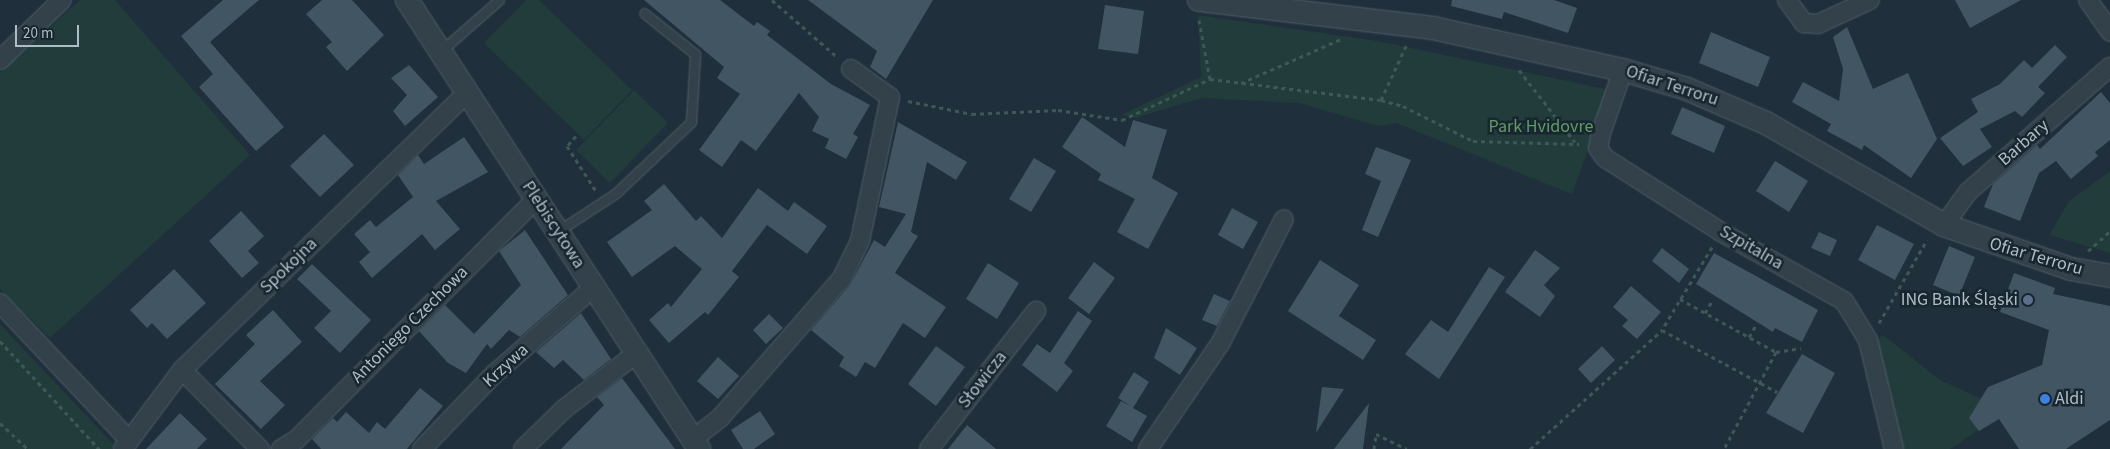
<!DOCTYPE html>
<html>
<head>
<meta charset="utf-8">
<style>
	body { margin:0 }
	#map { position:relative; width:2110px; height:449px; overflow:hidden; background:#1f2f3b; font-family:"Source Sans 3",sans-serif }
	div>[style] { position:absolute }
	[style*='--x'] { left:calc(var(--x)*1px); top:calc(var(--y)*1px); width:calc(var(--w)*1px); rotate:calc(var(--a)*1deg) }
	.green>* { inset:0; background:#213c3b }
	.building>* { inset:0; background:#425562 }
	.path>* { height:3px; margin-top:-1.5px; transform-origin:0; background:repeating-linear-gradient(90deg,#3e5857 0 4px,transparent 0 8px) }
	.roads { filter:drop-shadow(0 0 1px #505f69) drop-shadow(0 0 1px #505f69) }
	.service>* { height:9px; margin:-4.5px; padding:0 4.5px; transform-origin:4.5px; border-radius:4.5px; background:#33414b }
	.minor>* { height:18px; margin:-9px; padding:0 9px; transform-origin:9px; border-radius:9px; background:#33414b }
	.tertiary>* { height:22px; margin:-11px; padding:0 11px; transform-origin:11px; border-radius:11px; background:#33414b }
	.dots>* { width:14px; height:14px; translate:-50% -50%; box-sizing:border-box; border:2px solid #18262f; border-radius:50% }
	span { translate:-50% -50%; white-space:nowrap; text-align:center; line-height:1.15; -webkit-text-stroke:5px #18262f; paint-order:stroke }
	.street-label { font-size:18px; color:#adbcc7 }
	.park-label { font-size:18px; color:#629a66 }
	.poi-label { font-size:18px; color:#adbcc7 }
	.right { translate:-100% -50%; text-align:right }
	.left { translate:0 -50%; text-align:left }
	.scale { position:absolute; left:15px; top:25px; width:64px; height:22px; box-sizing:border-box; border:2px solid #adbcc7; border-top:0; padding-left:6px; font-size:15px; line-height:18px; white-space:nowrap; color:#adbcc7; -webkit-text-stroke:4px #18262f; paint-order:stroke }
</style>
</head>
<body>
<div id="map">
	<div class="green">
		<div style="clip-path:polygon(80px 0,115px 0,250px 155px,50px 338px,0 289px,0 72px)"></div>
		<div style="clip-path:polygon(526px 0,539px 0,632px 90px,584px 140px,484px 43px)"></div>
		<div style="clip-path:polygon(1198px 15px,1378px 41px,1610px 90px,1572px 194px,1396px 123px,1379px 126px,1299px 103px,1202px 98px,1135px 118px,1121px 115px,1201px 77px)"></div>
		<div style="clip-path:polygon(634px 90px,668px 123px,610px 183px,576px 150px)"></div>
		<div style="clip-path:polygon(2110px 171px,2110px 253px,2049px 235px,2069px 201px)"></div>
		<div style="clip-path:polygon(0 324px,115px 446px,112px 449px,0 449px)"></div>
		<div style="clip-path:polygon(1883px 335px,1940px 380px,1982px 399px,1980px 429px,1950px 449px,1904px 449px,1876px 340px)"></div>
	</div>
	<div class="building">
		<div style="clip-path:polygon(223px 0,259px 0,210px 42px,284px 127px,256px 151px,199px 87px,213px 74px,181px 36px)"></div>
		<div style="clip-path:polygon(322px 0,352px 0,384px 35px,347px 71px,326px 47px,332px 42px,306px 14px)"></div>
		<div style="clip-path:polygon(644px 0,720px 0,754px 26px,757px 22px,770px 31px,767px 35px,831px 84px,870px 105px,853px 134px,858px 137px,846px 159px,825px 148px,829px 139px,812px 131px,819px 117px,799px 93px,756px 151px,741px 140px,722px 167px,699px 150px,740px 94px,717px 78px,724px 67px)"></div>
		<div style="clip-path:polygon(808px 0,933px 0,886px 79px,870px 67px,877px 51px)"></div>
		<div style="clip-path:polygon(1452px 0,1554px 0,1577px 8px,1568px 33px,1504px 12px,1502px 19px,1451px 6px)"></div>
		<div style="clip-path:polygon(1955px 0,2021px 0,1970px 28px)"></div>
		<div style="clip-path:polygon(1105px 5px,1144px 11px,1138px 54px,1098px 49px)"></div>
		<div style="clip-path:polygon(1847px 27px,1873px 89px,1908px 73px,1937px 139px,1911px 178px,1864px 145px,1862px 150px,1827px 131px,1831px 124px,1792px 102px,1803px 82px,1839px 101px,1843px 69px,1833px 37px)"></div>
		<div style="clip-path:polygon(1711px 32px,1770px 57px,1758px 87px,1699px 63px)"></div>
		<div style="clip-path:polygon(2055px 45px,2067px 57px,2038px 87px,2045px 93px,2022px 117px,2015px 111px,1980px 129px,1992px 147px,1963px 166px,1940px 138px,1978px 112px,1971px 99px,2000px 84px,2024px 60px,2032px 68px)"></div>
		<div style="clip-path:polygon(409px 65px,438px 97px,405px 126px,393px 111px,407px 95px,391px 78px)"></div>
		<div style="clip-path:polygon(2101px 92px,2110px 103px,2110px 140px,2095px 152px,2098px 156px,2071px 179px,2056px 161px,2039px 173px,2020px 221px,1984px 207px,1993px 184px,2037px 145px,2040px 149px)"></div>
		<div style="clip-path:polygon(1682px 107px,1725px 126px,1714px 153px,1671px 134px)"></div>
		<div style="clip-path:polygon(1082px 117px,1125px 147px,1133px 120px,1167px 130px,1152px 178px,1178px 193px,1148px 249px,1117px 232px,1135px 199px,1098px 180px,1101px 174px,1062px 147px)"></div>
		<div style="clip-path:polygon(898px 122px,967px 162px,956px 180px,927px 162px,911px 232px,918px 236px,895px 273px,946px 307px,925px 338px,903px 323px,875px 368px,865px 362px,856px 377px,839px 366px,844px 357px,811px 330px,850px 285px,874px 240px,885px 247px,906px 214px,879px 207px)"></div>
		<div style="clip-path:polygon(324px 134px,354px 165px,320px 197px,290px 166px)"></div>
		<div style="clip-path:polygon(464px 137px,488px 172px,436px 201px,460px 229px,435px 250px,422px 234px,372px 278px,359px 262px,370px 252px,354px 234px,370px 220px,376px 227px,413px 197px,398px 175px,418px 155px,424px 164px)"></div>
		<div style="clip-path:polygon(1376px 147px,1411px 160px,1378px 237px,1362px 230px,1381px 181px,1365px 174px)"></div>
		<div style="clip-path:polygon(1034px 158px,1056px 171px,1031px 212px,1009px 199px)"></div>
		<div style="clip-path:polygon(1775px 161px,1808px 181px,1789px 212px,1756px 191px)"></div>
		<div style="clip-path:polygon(664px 184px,696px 221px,701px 216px,722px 238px,758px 188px,788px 211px,794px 202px,827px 226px,807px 254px,767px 225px,732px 271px,739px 277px,708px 315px,705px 312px,669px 343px,649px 320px,668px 303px,671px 307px,702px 269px,675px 246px,632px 277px,607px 242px,652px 210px,644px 201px)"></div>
		<div style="clip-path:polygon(1232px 208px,1258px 222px,1243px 249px,1218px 235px)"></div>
		<div style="clip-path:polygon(241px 211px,264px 236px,248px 251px,259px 263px,242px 278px,209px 241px)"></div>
		<div style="clip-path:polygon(1877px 225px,1914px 244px,1895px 280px,1858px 260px)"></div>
		<div style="clip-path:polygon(525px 230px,568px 295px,520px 337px,509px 330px,491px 349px,487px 344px,466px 373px,448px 363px,419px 331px,445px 305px,474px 334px,521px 285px,499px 251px)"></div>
		<div style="clip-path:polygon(1819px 232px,1837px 240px,1830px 256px,1811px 248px)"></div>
		<div style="clip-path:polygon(1949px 246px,1975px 257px,1959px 296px,1933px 285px)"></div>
		<div style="clip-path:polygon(1662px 248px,1689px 269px,1679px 283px,1652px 261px)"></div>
		<div style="clip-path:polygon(1535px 250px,1560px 268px,1544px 285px,1555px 296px,1540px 317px,1505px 292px)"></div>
		<div style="clip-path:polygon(1714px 253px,1818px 310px,1802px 342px,1775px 328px,1773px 332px,1696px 284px)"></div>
		<div style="clip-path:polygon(1320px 260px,1359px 285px,1339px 316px,1376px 340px,1363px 360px,1288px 311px)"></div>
		<div style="clip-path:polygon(1094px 262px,1115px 278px,1089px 314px,1068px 298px)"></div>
		<div style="clip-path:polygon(988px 263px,1019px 283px,997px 319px,966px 299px)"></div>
		<div style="clip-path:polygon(312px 264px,371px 320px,340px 353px,314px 328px,331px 311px,297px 279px)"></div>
		<div style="clip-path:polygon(1489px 267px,1505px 277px,1439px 379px,1405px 354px,1431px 320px,1448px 332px)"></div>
		<div style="clip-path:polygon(174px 269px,206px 303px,167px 339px,152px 323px,147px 328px,130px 310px)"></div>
		<div style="clip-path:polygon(2014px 273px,2055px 288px,2053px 294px,2110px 306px,2110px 420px,2066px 449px,2019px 449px,1999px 419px,1979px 431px,1969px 418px,1988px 387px,2042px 365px,2049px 330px,2000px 312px)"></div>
		<div style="clip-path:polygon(1631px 286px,1661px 312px,1637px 339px,1622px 326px,1628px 320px,1613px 307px)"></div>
		<div style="clip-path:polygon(1214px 294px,1230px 301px,1217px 326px,1202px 320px)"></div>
		<div style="clip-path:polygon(273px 310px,302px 342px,260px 381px,285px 405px,261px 429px,215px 384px,255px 344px,246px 335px)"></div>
		<div style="clip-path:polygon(1078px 311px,1092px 321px,1064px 363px,1073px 371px,1057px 392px,1022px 365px,1037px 344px,1050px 353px)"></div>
		<div style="clip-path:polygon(581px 313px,611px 359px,584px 380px,563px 360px,554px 368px,536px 352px)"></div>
		<div style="clip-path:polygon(769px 314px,783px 328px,766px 344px,753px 330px)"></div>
		<div style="clip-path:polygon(1166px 328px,1197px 348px,1180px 375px,1154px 358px)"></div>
		<div style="clip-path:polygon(936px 346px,965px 367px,936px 406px,908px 384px)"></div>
		<div style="clip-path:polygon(1602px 346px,1615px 360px,1591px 383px,1578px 369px)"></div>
		<div style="clip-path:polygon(1802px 354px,1835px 373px,1803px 433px,1766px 413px)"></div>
		<div style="clip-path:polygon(718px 357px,739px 376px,718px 399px,697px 381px)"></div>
		<div style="clip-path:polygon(1134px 372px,1149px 382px,1133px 408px,1147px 416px,1132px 442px,1106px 426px,1121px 401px,1132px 407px,1118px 398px)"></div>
		<div style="clip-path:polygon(622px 378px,675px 449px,561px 449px,604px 405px,597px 397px)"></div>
		<div style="clip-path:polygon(1322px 387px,1344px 389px,1316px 433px)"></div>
		<div style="clip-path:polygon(420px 388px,443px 406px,407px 449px,321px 449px,312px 439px,333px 418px,337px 422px,346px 412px,369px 433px,377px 422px,385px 429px)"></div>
		<div style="clip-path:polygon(1369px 403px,1363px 449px,1334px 449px)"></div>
		<div style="clip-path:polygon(760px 411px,775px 434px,754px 449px,743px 449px,731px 430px)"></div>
		<div style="clip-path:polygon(180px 413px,207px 439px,197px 449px,146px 449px)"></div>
		<div style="clip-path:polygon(967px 425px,996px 449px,948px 449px)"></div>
	</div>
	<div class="path">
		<div style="--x:772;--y:0;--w:86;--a:41.2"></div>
		<div style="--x:1519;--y:70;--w:91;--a:52.1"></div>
		<div style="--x:1210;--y:79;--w:172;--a:7"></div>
		<div style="--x:1381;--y:100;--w:23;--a:15"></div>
		<div style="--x:1403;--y:106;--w:78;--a:26.6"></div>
		<div style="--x:1473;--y:141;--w:106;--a:1.6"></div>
		<div style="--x:1241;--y:83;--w:109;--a:-23.7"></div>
		<div style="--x:1381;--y:100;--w:60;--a:-65.2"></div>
		<div style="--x:908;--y:101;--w:65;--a:11.5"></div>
		<div style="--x:972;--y:114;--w:86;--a:-2.7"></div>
		<div style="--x:1058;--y:110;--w:65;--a:8.9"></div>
		<div style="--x:1122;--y:120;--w:97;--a:-25"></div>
		<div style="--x:1210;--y:79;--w:60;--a:-100.6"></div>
		<div style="--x:576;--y:136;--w:13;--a:132"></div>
		<div style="--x:567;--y:146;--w:54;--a:57.2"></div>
		<div style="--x:1712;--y:247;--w:97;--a:121.1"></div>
		<div style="--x:1662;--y:330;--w:131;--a:28.3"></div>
		<div style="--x:2088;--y:251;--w:30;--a:-42"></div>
		<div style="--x:1680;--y:299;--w:110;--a:28.9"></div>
		<div style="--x:1776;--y:352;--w:110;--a:118.2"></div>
		<div style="--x:1705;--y:313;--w:16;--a:-60"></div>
		<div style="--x:1879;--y:323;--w:96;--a:-60"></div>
		<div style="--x:1749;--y:337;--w:16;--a:-60"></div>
		<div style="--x:0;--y:341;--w:147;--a:47.5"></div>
		<div style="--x:1776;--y:352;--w:25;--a:-9"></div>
		<div style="--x:0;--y:423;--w:38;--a:43"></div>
		<div style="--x:1374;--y:449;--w:15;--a:-82"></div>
		<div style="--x:1376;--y:434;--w:34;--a:26"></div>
		<div style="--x:1530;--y:449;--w:178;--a:-42"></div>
	</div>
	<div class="roads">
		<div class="service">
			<div style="--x:441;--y:51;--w:77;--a:-41.3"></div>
			<div style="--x:558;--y:231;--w:69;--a:-33.2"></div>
			<div style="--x:616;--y:193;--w:103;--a:-43.4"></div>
			<div style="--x:691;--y:122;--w:68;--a:-86.6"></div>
			<div style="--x:695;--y:54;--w:65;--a:-141.2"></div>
		</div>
		<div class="minor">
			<div style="--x:1787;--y:0;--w:29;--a:54"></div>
			<div style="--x:1804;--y:23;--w:14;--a:4"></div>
			<div style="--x:1818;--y:24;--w:57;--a:-24.8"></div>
			<div style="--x:2088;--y:0;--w:39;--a:55"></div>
			<div style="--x:0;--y:60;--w:86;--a:-44.1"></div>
			<div style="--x:1623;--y:70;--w:67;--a:109.2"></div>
			<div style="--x:1601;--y:133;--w:15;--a:101"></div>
			<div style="--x:1598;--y:148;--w:12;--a:55"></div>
			<div style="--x:1605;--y:158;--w:138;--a:32.5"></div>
			<div style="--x:1721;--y:232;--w:141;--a:29.3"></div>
			<div style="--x:1844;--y:301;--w:46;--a:58.4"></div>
			<div style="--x:1868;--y:340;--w:112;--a:76.6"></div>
			<div style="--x:1944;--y:225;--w:41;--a:-54"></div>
			<div style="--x:1968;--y:192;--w:189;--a:-41.4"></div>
			<div style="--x:0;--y:303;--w:188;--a:46.7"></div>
			<div style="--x:182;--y:370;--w:111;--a:45.4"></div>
			<div style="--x:693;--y:439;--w:34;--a:-38"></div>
			<div style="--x:720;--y:418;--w:186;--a:-48.9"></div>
			<div style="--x:842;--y:278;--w:41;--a:-64.1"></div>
			<div style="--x:860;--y:241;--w:147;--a:-78.2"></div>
			<div style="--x:890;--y:97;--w:48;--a:-144.3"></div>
			<div style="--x:123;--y:449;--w:99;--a:-53.2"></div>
			<div style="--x:182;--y:370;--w:397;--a:-44.2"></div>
			<div style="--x:281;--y:449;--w:17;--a:-31"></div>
			<div style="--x:296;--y:440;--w:340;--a:-45.1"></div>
			<div style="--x:422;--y:449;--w:103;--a:-46.2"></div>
			<div style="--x:493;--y:375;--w:134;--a:-41.1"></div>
			<div style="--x:523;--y:449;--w:57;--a:-44.3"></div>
			<div style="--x:564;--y:409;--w:92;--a:-37.5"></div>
			<div style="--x:929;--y:449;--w:175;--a:-52.2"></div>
			<div style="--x:1148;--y:449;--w:127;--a:-55.6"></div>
			<div style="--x:1220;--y:344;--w:140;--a:-62.9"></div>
		</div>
		<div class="tertiary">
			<div style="--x:407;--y:0;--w:536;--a:56.96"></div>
			<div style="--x:1199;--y:0;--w:236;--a:6.8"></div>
			<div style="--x:1433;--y:28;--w:195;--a:12.5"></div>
			<div style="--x:1623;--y:70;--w:67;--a:16.5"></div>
			<div style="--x:1687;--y:89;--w:86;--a:23.3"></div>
			<div style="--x:1766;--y:123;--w:205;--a:29.8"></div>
			<div style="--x:1944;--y:225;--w:134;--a:19.1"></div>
			<div style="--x:2071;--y:269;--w:40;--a:10"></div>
		</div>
	</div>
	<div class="dots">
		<div style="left:2028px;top:300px;background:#5c6f8a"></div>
		<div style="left:2045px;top:399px;background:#3f7fe0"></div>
	</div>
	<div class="street-label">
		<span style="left:1672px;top:86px;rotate:18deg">Ofiar Terroru</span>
		<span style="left:2024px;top:143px;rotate:-41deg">Barbary</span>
		<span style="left:553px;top:225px;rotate:57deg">Plebiscytowa</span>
		<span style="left:1751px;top:248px;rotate:30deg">Szpitalna</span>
		<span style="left:2036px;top:257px;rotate:16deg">Ofiar Terroru</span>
		<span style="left:289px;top:266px;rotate:-44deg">Spokojna</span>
		<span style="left:410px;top:325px;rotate:-45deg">Antoniego Czechowa</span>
		<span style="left:506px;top:366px;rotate:-42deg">Krzywa</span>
		<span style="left:983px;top:380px;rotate:-52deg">Słowicza</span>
	</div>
	<div class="park-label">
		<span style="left:1541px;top:127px">Park Hvidovre</span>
	</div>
	<div class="poi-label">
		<span class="right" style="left:2018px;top:300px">ING Bank Śląski</span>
		<span class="left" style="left:2055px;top:399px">Aldi</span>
	</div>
	<div class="scale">20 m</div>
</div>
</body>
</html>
